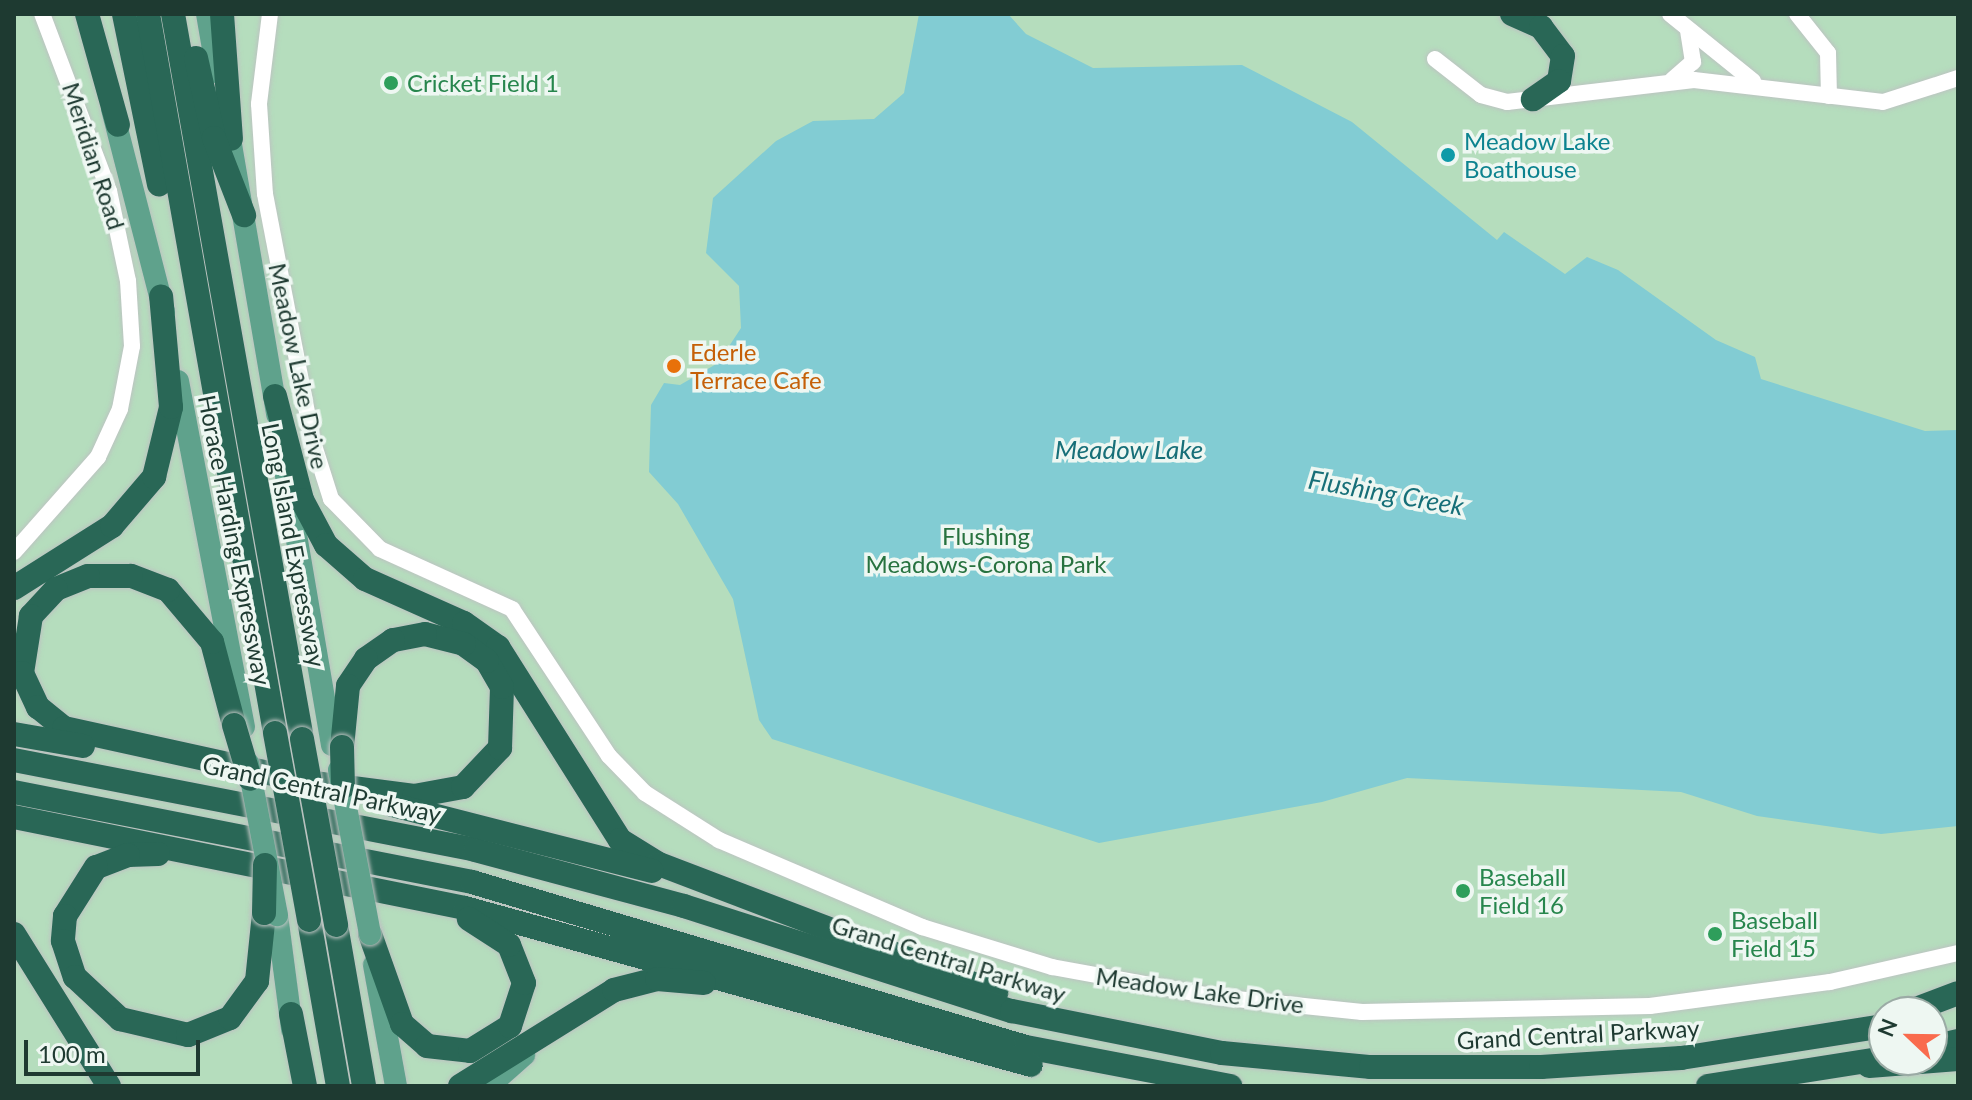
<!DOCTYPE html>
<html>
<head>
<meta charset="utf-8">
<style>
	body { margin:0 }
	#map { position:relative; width:1972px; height:1100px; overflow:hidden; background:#ddeae3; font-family:Lato,sans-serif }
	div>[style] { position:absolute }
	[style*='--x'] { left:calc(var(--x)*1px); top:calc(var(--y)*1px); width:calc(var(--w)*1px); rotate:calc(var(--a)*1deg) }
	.green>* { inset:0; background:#b5ddbd }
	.water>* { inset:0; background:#82ccd3 }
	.roads { filter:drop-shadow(0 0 2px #bcc4c1) drop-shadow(0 0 2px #bcc4c1) }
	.minor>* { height:16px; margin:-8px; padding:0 8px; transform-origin:8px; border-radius:8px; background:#fff }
	.major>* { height:22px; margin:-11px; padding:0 11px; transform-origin:11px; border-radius:11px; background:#5fa28c }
	.highway>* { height:24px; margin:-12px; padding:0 12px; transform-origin:12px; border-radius:12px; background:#296756 }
	.bridges { filter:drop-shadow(0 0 2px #bcc4c1) drop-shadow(0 0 2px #bcc4c1) }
	.major-bridge>* { height:22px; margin:-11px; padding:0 11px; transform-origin:11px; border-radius:11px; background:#5fa28c }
	.highway-bridge>* { height:24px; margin:-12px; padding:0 12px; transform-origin:12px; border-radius:12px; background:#296756 }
	.dots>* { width:22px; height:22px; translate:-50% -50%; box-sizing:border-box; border:4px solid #eef7f2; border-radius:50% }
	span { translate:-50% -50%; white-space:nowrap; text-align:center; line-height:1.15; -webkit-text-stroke:7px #eef7f2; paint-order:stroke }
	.leisure-label { font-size:24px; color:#27864d }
	.left { translate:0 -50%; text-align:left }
	.culture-label { font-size:24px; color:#0d838f }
	.street-label { font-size:24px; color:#1e3a31 }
	.food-label { font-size:24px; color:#c56008 }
	.park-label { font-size:24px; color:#27723f }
	.water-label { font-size:26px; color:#176f78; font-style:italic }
	.frame { position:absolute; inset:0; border:16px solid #1e3a31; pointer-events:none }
	.north { position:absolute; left:1868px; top:996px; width:80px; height:80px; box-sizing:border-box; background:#eef7f2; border:2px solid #9baba5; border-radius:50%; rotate:292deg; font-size:22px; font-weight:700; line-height:32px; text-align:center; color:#1e3a31 }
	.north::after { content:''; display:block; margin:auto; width:28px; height:36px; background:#f96b4d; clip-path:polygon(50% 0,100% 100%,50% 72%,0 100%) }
	.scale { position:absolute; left:24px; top:1040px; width:176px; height:36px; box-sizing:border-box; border:4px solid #1e3a31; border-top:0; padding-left:10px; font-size:24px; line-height:28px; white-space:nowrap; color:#1e3a31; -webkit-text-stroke:6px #eef7f2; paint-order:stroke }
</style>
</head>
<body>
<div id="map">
	<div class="green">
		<div style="clip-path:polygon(evenodd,14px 14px,1958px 14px,1958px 1086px,14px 1086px,14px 14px,1884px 1012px,1932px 1012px,1932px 1060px,1884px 1060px,1884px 1012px)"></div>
	</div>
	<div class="water">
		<div style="clip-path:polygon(919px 14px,1008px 14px,1026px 34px,1093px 68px,1242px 65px,1352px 122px,1497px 240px,1504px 232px,1565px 274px,1587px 257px,1618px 270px,1716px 340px,1755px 357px,1761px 379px,1925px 431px,1958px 430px,1958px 826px,1881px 834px,1757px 816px,1681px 792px,1407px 778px,1322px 802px,1099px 843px,772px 739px,759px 720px,733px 599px,678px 504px,649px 472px,651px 405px,664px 383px,680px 385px,718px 363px,741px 328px,739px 286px,706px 253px,713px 198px,776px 141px,813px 121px,874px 119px,904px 93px)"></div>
	</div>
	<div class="roads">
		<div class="minor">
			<div style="--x:270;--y:14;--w:91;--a:97"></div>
			<div style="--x:259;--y:104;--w:90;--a:86.2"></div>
			<div style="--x:265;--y:194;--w:249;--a:79.1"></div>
			<div style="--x:312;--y:439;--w:63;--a:72.4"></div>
			<div style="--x:331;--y:499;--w:70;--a:45.6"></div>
			<div style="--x:380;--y:549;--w:145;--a:24.4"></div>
			<div style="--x:512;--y:609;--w:176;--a:56.6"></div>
			<div style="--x:609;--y:756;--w:52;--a:45.8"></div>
			<div style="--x:645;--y:793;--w:88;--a:32.4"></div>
			<div style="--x:719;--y:840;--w:221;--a:23.2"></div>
			<div style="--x:922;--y:927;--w:136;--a:17.1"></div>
			<div style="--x:1052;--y:967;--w:168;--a:10.3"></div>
			<div style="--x:1217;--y:997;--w:146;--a:5.9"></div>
			<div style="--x:1362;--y:1012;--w:288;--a:-1.2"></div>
			<div style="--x:1650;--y:1006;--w:182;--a:-7.6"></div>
			<div style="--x:1830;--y:982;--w:131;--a:-12.8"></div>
			<div style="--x:1670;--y:14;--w:107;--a:38.9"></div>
			<div style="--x:1797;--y:14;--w:50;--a:51.5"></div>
			<div style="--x:1828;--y:53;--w:43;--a:88.7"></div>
			<div style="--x:1435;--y:59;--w:58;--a:38"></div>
			<div style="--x:1481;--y:95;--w:27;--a:15"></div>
			<div style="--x:1507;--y:102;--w:188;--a:-6.7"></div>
			<div style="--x:1694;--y:80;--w:190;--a:6.6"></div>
			<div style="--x:1883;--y:102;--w:79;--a:-17.7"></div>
			<div style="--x:1672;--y:80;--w:28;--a:-41"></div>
			<div style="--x:1693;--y:62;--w:30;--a:-99"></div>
			<div style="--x:14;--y:552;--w:127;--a:-48.5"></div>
			<div style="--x:98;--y:457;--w:53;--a:-65.4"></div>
			<div style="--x:120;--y:409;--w:64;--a:-79.2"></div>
			<div style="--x:132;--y:346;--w:65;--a:-93.5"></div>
			<div style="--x:128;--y:281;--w:92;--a:-101.9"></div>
			<div style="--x:109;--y:191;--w:189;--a:-110.7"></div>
		</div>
		<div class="major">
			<div style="--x:207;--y:14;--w:59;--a:80.2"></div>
			<div style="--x:112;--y:109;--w:209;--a:75.6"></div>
			<div style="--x:227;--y:121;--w:298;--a:80.3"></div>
			<div style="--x:178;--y:381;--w:352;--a:79.2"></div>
			<div style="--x:286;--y:476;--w:273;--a:80.3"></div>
			<div style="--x:277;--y:915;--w:115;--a:82.5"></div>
			<div style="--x:374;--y:965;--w:123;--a:79.7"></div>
			<div style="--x:489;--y:1086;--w:47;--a:-41.5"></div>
		</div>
		<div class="highway">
			<div style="--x:87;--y:14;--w:115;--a:74.4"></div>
			<div style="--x:124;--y:14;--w:174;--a:78.4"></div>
			<div style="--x:148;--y:14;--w:730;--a:79.98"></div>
			<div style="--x:173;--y:14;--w:736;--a:79.91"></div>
			<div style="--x:222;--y:14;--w:125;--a:85.9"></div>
			<div style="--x:1512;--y:14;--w:32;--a:24"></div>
			<div style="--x:1541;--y:27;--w:36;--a:53"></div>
			<div style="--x:1563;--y:56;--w:25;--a:99"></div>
			<div style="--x:1559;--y:81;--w:32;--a:145"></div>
			<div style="--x:196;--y:58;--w:82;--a:77.3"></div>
			<div style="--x:214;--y:138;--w:83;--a:68.7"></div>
			<div style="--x:275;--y:396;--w:107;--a:75.4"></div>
			<div style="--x:302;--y:500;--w:51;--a:61.9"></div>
			<div style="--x:326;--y:545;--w:52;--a:41.1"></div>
			<div style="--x:365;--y:579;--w:108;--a:24"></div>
			<div style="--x:464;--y:623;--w:42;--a:35.2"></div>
			<div style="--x:498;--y:647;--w:228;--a:57.7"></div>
			<div style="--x:620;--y:840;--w:46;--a:31.6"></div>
			<div style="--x:659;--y:864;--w:361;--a:20.9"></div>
			<div style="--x:14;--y:588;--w:116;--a:-32.3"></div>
			<div style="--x:112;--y:526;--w:65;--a:-49.4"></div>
			<div style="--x:154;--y:477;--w:72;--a:-76.3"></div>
			<div style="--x:171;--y:407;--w:111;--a:-95.1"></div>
			<div style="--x:234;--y:725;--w:86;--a:-104.8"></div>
			<div style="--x:212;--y:642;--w:68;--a:-130.2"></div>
			<div style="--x:168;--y:590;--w:40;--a:-159"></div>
			<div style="--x:131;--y:576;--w:43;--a:180"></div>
			<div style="--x:88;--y:576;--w:35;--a:158"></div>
			<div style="--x:56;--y:589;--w:37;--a:133"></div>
			<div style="--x:31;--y:616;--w:58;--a:99"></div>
			<div style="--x:22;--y:673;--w:38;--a:65"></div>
			<div style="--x:38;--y:707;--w:33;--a:39"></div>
			<div style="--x:64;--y:728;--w:256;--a:12.4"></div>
			<div style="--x:314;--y:783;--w:101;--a:7.4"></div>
			<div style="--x:414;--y:796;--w:50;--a:-10.4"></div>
			<div style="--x:463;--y:787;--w:54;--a:-46.5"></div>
			<div style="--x:500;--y:748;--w:61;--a:-88.1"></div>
			<div style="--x:502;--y:687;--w:30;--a:-120"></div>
			<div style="--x:487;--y:661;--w:29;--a:-144"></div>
			<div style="--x:464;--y:644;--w:40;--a:-165.6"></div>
			<div style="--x:425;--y:634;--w:33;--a:169"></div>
			<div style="--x:393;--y:640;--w:33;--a:145"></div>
			<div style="--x:366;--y:659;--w:32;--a:124"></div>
			<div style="--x:348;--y:686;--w:61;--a:95.6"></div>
			<div style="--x:14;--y:734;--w:70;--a:9.9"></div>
			<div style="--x:14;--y:760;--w:470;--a:11"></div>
			<div style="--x:475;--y:850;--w:216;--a:15"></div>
			<div style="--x:684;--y:906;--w:344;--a:17.8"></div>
			<div style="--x:1012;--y:1011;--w:214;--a:11.3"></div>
			<div style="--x:1222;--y:1053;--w:150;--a:5.4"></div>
			<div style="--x:1371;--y:1067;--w:170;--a:0"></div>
			<div style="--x:1541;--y:1067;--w:140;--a:-3.7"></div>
			<div style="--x:1681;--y:1058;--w:206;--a:-9"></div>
			<div style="--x:14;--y:792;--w:467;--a:11.1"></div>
			<div style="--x:472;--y:882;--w:578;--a:16.59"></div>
			<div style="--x:1026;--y:1047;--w:208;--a:10.8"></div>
			<div style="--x:393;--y:805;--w:267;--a:14.3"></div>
			<div style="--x:14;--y:817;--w:460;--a:11.4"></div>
			<div style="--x:465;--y:908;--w:587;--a:15.5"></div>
			<div style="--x:158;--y:854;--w:30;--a:178"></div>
			<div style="--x:128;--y:855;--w:34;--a:159"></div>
			<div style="--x:96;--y:867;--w:58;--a:122.3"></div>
			<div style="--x:65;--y:916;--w:25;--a:95"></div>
			<div style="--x:63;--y:941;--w:38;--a:72"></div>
			<div style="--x:75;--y:977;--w:62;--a:43"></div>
			<div style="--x:120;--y:1019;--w:70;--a:13.2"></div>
			<div style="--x:188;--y:1035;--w:45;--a:-22"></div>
			<div style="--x:230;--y:1018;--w:46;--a:-53.9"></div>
			<div style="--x:257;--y:981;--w:68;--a:-84.1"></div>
			<div style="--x:309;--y:920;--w:169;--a:80.1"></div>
			<div style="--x:336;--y:925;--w:163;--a:80.1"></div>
			<div style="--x:14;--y:934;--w:179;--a:58"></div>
			<div style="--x:370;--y:934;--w:96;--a:70.4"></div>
			<div style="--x:402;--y:1024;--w:33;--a:41"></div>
			<div style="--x:427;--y:1046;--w:43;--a:6.6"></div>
			<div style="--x:470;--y:1051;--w:47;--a:-32"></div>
			<div style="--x:510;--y:1026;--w:45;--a:-72"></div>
			<div style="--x:524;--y:983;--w:41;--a:-111.5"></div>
			<div style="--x:509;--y:945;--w:48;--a:-147"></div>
			<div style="--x:1908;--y:1012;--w:53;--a:-20.8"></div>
			<div style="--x:291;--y:1014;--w:73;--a:79"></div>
			<div style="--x:1932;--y:1047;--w:27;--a:-13"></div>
			<div style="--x:1869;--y:1066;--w:89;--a:-4.5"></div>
			<div style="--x:460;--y:1086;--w:181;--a:-31.9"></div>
			<div style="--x:614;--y:990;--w:44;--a:-14.3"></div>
			<div style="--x:657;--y:979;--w:47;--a:4.9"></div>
			<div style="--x:1708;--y:1086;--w:178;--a:-9"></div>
		</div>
	</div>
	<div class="bridges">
		<div class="major-bridge">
			<div style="--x:248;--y:763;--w:155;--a:79.2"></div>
			<div style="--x:339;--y:770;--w:167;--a:79.3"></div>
		</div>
		<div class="highway-bridge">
			<div style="--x:234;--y:725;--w:56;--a:73.5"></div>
			<div style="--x:275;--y:733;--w:190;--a:79.7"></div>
			<div style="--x:302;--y:739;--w:189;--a:79.6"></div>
			<div style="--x:342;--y:747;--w:40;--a:88.6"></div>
			<div style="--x:264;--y:913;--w:48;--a:-88.8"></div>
		</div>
	</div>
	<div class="dots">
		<div style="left:391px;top:83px;background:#2e9e5b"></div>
		<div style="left:1448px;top:155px;background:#0f9aa8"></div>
		<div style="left:674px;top:366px;background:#e8710a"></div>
		<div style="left:1463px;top:891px;background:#2e9e5b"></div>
		<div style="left:1715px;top:934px;background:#2e9e5b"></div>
	</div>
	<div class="leisure-label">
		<span class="left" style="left:407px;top:83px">Cricket Field 1</span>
		<span class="left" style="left:1479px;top:891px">Baseball<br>Field 16</span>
		<span class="left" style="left:1731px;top:934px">Baseball<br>Field 15</span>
	</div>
	<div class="culture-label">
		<span class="left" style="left:1464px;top:155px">Meadow Lake<br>Boathouse</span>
	</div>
	<div class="street-label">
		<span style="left:94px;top:156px;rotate:72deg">Meridian Road</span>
		<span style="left:299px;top:366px;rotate:78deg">Meadow Lake Drive</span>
		<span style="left:235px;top:540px;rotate:79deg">Horace Harding Expressway</span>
		<span style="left:294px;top:545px;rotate:79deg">Long Island Expressway</span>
		<span style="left:322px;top:789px;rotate:12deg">Grand Central Parkway</span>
		<span style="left:949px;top:959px;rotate:17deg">Grand Central Parkway</span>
		<span style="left:1200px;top:990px;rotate:8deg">Meadow Lake Drive</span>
		<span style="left:1578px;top:1034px;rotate:-3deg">Grand Central Parkway</span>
	</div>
	<div class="food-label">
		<span class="left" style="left:690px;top:366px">Ederle<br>Terrace Cafe</span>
	</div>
	<div class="park-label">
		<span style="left:986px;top:550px">Flushing<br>Meadows-Corona Park</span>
	</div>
	<div class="water-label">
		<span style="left:1129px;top:450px">Meadow Lake</span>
		<span style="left:1386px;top:493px;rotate:10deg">Flushing Creek</span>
	</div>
	<div class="frame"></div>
	<div class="north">N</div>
	<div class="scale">100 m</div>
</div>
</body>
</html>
